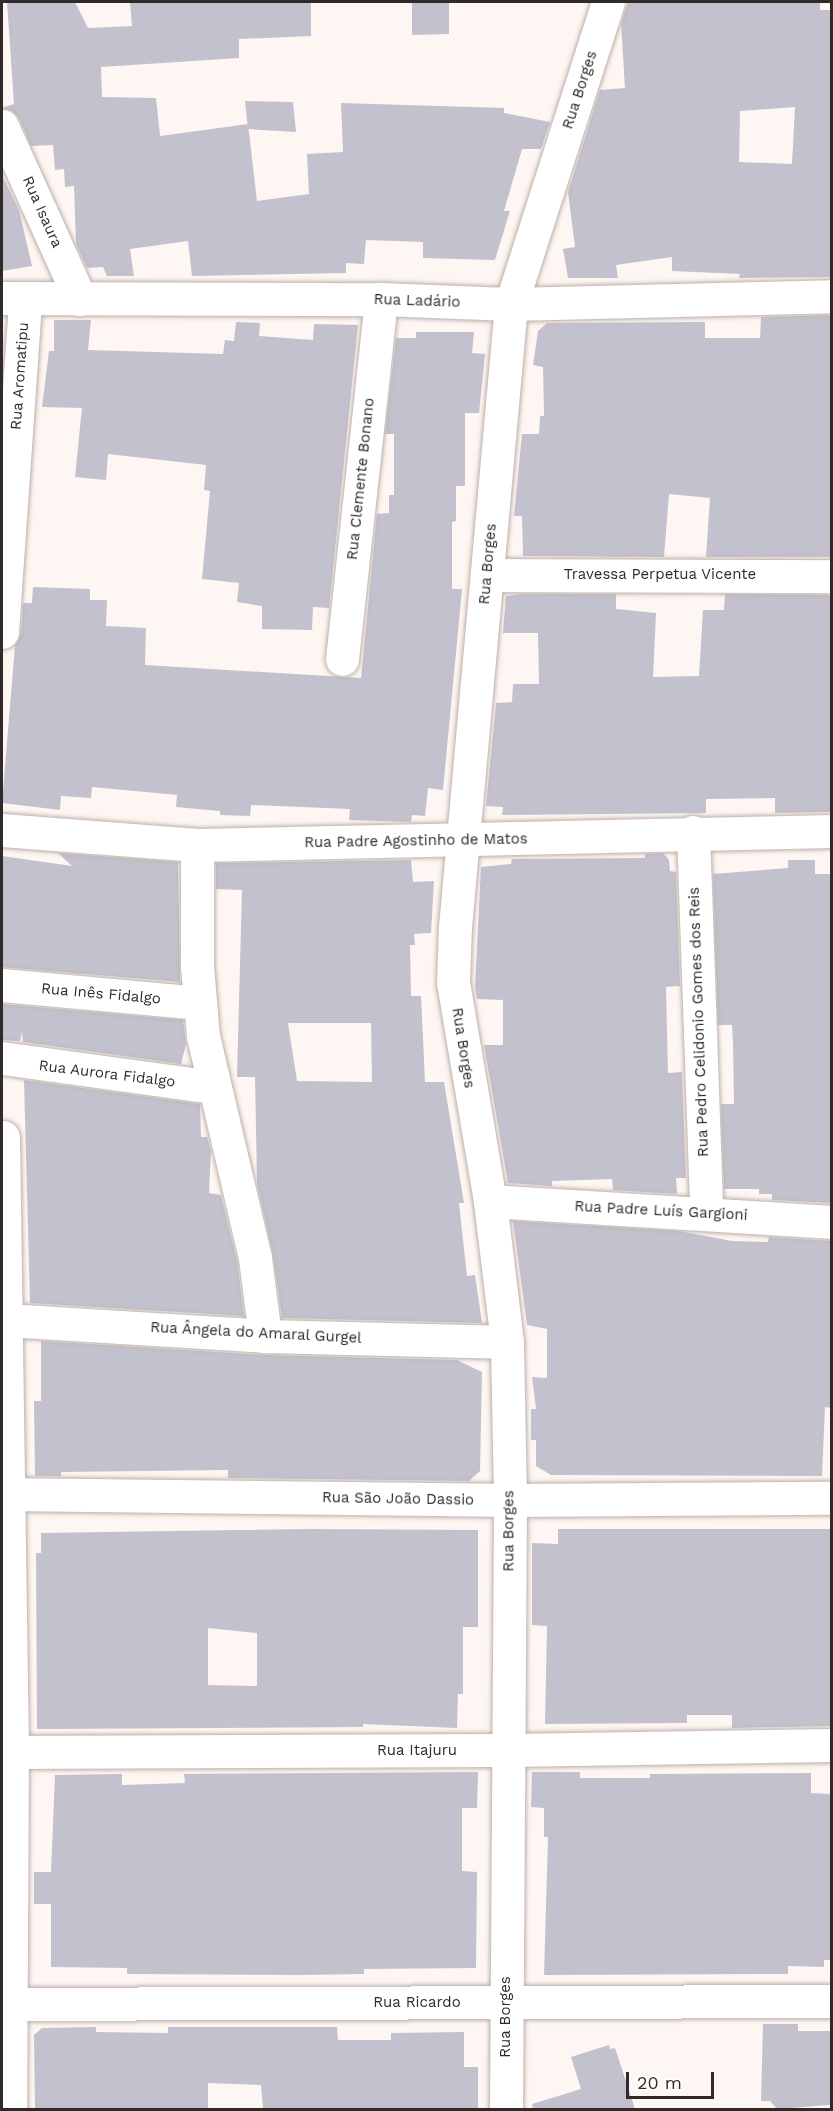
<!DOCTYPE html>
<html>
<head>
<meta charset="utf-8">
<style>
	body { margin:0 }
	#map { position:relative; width:833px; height:2111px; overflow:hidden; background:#fef6f2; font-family:"Work Sans",sans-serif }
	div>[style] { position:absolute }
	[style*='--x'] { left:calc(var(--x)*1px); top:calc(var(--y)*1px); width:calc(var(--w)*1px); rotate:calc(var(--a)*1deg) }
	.building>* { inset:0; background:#c3c1cd }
	.roads { filter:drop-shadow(0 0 2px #bcafa9) drop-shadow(0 0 2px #bcafa9) }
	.street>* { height:33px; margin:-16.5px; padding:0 16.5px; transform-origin:16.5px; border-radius:16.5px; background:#fff }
	.secondary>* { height:33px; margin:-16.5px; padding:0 16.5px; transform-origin:16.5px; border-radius:16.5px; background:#fff }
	span { translate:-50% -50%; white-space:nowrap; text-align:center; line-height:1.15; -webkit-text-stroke:4.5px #fff; paint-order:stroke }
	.street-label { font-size:15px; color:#302b29 }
	.frame { position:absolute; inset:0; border:3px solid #302b29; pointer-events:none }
	.scale { position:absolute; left:626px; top:2072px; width:88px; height:27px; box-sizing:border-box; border:3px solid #302b29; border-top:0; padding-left:8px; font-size:18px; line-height:21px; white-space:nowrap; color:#302b29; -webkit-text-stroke:4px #fff; paint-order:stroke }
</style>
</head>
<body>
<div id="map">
	<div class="building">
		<div style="clip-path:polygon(7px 2px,75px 2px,88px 28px,132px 26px,130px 2px,311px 2px,311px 36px,239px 39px,239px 58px,101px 67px,102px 97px,156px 98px,160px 136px,248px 124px,257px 201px,309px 194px,307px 154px,343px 152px,341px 103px,504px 108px,504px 113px,550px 122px,541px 149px,522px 149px,504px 211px,510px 211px,495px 260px,423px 258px,423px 242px,366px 240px,364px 264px,346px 263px,346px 273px,192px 276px,188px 241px,130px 249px,134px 276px,107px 276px,103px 267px,87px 268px,76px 244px,74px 186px,65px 187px,64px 169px,55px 170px,53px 145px,31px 146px,19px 118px,12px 111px,2px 108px,14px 104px)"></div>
		<div style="clip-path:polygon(412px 2px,449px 2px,449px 34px,412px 35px)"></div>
		<div style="clip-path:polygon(evenodd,628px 2px,820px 2px,820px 10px,831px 10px,831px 277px,739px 278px,740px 274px,672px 271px,672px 257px,616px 265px,618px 278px,568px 278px,563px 249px,575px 247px,568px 192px,600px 90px,625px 88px,621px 24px,628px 2px,795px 107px,792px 164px,739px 162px,740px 111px,795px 107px)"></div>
		<div style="clip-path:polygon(245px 101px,293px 102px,296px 132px,248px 129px)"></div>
		<div style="clip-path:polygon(2px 175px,19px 210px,32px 266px,2px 271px)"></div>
		<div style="clip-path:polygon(831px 315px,831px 557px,706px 557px,710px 498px,669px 494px,664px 557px,523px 556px,522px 516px,514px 516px,522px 434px,539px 434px,540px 416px,544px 416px,543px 367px,533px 365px,538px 331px,547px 323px,705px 322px,705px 338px,760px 338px,761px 317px)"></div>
		<div style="clip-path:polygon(54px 320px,91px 320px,88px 350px,223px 354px,225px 340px,234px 341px,236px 322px,260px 323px,259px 336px,313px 340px,314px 324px,358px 325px,329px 608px,313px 607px,312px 630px,262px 629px,262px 606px,237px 602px,239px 583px,202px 579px,210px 491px,204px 490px,206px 465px,108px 454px,106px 480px,75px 477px,82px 408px,42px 407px,49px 351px,54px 351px)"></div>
		<div style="clip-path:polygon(416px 332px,474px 332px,472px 353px,485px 354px,479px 413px,465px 413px,465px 486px,456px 486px,456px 521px,452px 522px,452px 589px,462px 589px,443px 790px,428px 788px,425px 816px,412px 815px,411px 822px,349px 820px,350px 809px,251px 805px,250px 816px,220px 815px,220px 811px,176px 807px,177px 795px,92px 787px,91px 798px,61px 796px,60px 810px,2px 803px,15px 645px,21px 634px,23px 603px,32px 603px,33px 587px,90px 589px,90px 600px,107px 600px,106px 626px,146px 628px,145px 665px,361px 678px,377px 514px,389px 513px,389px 495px,394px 495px,394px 434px,385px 434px,396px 338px,416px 338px)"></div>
		<div style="clip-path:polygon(523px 594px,616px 594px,616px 609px,656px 613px,653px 677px,699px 676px,703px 610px,724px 610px,725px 594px,831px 595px,831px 812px,775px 813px,775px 798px,706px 799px,706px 813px,502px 815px,503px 807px,486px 806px,496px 703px,512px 702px,513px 684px,539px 684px,538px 633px,503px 633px,506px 596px)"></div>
		<div style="clip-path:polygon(58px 853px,178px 862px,180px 982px,2px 967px,2px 856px,72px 866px)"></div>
		<div style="clip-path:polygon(663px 853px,669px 860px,670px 871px,676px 872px,680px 986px,666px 987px,668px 1073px,682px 1072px,686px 1178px,676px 1178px,677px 1194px,613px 1190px,612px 1179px,552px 1181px,552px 1186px,508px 1183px,484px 1045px,503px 1045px,503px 1000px,477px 999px,475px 987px,481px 867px,511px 864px,512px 859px,645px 858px,645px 854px)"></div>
		<div style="clip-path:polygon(evenodd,411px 860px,413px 882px,434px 881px,431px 933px,414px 934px,415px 945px,410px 945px,411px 996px,421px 996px,425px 1082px,444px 1082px,464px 1203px,459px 1203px,467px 1276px,475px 1275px,482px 1323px,282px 1318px,273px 1254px,257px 1183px,255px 1077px,237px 1077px,242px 890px,216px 889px,216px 863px,411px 860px,288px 1023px,371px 1023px,372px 1082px,297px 1081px,288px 1023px)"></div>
		<div style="clip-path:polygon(788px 860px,815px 860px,815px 874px,831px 874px,831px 1203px,772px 1200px,772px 1194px,759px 1194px,759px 1189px,724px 1189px,721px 1104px,734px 1104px,733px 1044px,732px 1025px,718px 1025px,713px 874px,788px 868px)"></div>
		<div style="clip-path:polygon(2px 1004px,183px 1020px,186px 1044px,181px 1064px,23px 1042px,22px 1032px,20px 1041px,2px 1040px)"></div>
		<div style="clip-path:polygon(24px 1080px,200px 1104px,201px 1137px,207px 1137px,211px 1150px,209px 1193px,221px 1195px,237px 1261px,244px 1316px,30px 1303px)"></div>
		<div style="clip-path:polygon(513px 1221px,679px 1231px,732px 1241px,768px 1242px,769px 1237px,831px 1241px,831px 1408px,825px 1407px,822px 1476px,551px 1475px,536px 1466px,536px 1440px,531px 1440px,531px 1409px,536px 1409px,532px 1377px,547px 1378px,547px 1329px,527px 1325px)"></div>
		<div style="clip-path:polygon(41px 1341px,264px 1355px,457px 1360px,482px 1372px,480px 1471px,469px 1481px,228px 1478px,228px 1470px,61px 1472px,61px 1476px,35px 1476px,34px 1401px,41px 1401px)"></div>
		<div style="clip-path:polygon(evenodd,312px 1529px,478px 1530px,478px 1627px,463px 1627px,463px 1694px,458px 1694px,457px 1728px,363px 1724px,363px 1727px,37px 1729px,36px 1553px,41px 1553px,41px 1533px,312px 1529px,208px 1628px,257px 1633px,257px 1686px,208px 1685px,208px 1628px)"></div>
		<div style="clip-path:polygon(558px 1529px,831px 1529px,831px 1726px,732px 1728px,732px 1715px,687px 1715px,687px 1723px,545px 1724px,547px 1626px,532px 1625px,532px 1543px,558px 1544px)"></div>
		<div style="clip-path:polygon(478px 1772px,477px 1808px,462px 1808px,462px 1871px,477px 1872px,476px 1968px,364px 1969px,364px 1974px,299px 1975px,127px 1974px,127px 1968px,51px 1967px,51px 1904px,34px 1904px,34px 1872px,51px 1872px,55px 1775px,122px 1774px,122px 1785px,185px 1783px,184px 1774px)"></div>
		<div style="clip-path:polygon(532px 1772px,580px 1772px,580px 1778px,650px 1778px,650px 1774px,811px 1773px,811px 1793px,831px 1794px,831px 1960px,824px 1960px,824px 1967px,788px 1966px,788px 1974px,544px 1975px,548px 1837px,544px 1837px,544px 1808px,531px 1807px)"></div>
		<div style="clip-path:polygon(763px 2024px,798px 2024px,798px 2031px,831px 2031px,830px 2105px,777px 2109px,770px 2101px,761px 2101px)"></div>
		<div style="clip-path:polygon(96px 2027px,96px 2032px,168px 2033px,168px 2027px,337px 2027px,338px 2040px,391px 2040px,391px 2033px,464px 2032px,464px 2067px,478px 2067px,478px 2109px,263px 2109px,261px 2085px,208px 2083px,208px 2109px,35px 2109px,34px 2035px,42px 2028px)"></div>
		<div style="clip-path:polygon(609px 2045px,610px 2049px,615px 2048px,635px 2109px,533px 2109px,532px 2104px,581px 2089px,571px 2057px)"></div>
	</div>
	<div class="roads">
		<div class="street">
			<div style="--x:2;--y:126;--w:190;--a:65.7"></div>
			<div style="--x:488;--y:575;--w:344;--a:0.2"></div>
			<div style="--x:2;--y:632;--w:334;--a:-86"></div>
			<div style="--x:342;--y:659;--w:362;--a:-83.8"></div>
			<div style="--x:2;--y:830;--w:196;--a:4.4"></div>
			<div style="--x:197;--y:845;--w:635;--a:-1.26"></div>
			<div style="--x:693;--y:832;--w:380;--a:88"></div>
			<div style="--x:197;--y:845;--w:121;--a:90"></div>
			<div style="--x:197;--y:966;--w:70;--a:85.1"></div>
			<div style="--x:203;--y:1036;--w:228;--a:76.8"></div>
			<div style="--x:255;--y:1258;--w:79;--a:82.7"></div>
			<div style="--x:2;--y:985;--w:199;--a:5.2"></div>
			<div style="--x:2;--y:1058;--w:214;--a:7.8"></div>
			<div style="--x:3;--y:1137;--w:615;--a:89.16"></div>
			<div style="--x:12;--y:1752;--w:358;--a:90.3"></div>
			<div style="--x:490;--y:1201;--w:343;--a:3.5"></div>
			<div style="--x:6;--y:1320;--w:259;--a:3.5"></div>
			<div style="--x:265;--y:1336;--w:242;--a:1.4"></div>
			<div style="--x:2;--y:1494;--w:508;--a:0.68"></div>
			<div style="--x:510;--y:1500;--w:322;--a:-0.4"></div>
			<div style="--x:2;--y:1752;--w:506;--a:-0.23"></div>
			<div style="--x:508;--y:1750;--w:324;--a:-0.9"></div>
			<div style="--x:2;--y:2004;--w:830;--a:-0.21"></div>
			<div style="--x:506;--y:2110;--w:610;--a:-89.62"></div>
			<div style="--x:510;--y:1500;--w:158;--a:-91.1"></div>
			<div style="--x:507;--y:1342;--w:142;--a:-96.9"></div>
			<div style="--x:490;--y:1201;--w:221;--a:-99.6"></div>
			<div style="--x:453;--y:983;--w:56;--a:-88"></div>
			<div style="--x:455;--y:927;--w:626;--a:-84.86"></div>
			<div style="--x:511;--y:304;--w:317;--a:-72.2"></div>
		</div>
		<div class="secondary">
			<div style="--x:2;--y:298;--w:379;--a:0.2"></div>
			<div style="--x:381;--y:299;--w:130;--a:2.2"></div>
			<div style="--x:511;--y:304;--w:321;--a:-1.4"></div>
		</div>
	</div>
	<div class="street-label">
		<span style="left:580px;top:90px;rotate:-72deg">Rua Borges</span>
		<span style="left:42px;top:212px;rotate:66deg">Rua Isaura</span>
		<span style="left:417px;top:301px;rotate:2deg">Rua Ladário</span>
		<span style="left:20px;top:376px;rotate:-86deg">Rua Aromatipu</span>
		<span style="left:361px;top:479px;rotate:-84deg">Rua Clemente Bonano</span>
		<span style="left:488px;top:564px;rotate:-85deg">Rua Borges</span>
		<span style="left:660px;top:575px">Travessa Perpetua Vicente</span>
		<span style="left:416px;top:841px;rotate:-1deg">Rua Padre Agostinho de Matos</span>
		<span style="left:101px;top:994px;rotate:5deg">Rua Inês Fidalgo</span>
		<span style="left:699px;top:1022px;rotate:-92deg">Rua Pedro Celidonio Gomes dos Reis</span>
		<span style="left:463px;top:1048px;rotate:81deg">Rua Borges</span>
		<span style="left:107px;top:1074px;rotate:7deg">Rua Aurora Fidalgo</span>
		<span style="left:661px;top:1211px;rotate:3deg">Rua Padre Luís Gargioni</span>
		<span style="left:256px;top:1333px;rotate:3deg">Rua Ângela do Amaral Gurgel</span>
		<span style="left:398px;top:1499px;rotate:1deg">Rua São João Dassio</span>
		<span style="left:509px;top:1531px;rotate:-90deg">Rua Borges</span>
		<span style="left:417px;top:1751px">Rua Itajuru</span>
		<span style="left:417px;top:2003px">Rua Ricardo</span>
		<span style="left:506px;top:2017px;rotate:-90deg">Rua Borges</span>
	</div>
	<div class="frame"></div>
	<div class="scale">20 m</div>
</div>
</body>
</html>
